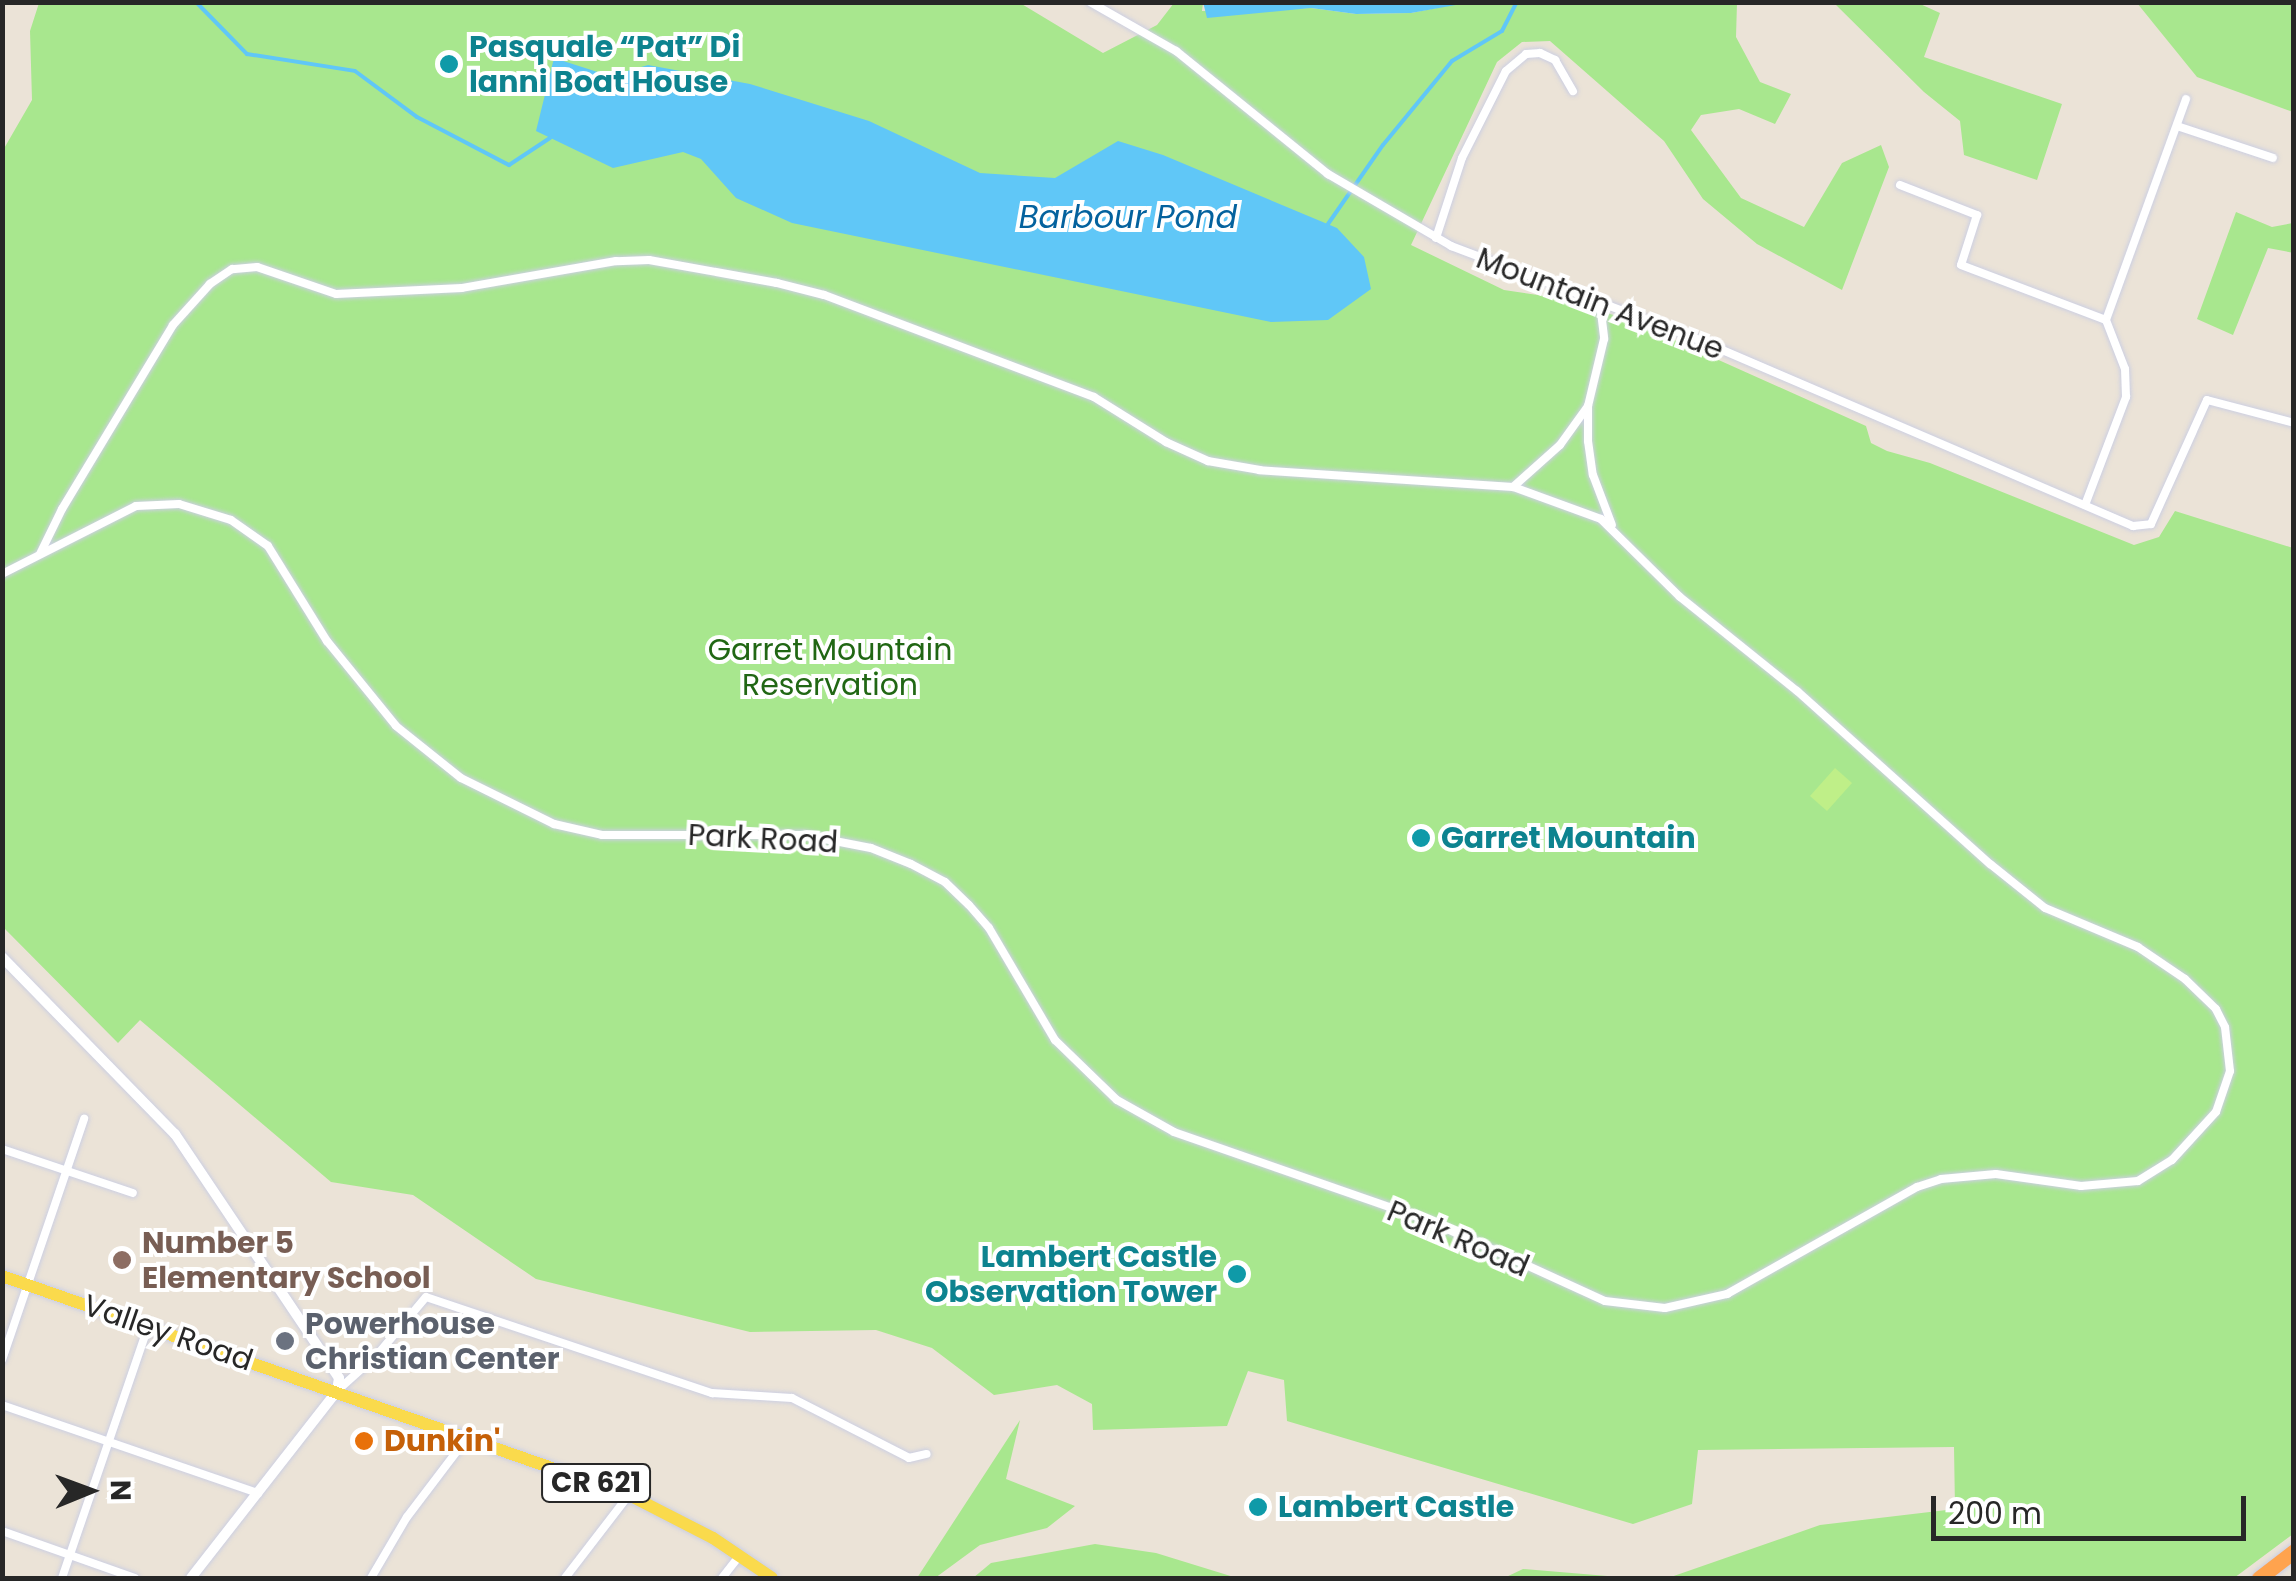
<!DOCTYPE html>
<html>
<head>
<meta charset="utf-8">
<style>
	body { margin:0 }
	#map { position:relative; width:2296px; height:1581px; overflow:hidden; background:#ebe3d7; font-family:Poppins,sans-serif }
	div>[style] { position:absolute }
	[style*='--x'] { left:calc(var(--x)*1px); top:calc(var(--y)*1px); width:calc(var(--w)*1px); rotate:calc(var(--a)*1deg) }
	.green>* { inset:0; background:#a8e78e }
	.pitch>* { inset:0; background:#bfef88 }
	.water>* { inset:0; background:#60c7f7 }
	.stream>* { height:4px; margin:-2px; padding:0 2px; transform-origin:2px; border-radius:2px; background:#60c7f7 }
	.roads { filter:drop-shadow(0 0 2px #cccfe2) drop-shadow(0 0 2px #cccfe2) }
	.minor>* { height:8px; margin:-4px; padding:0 4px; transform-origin:4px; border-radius:4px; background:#fff }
	.tertiary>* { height:10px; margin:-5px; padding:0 5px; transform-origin:5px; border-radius:5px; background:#fff }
	.primary>* { height:12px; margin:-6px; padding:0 6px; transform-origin:6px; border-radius:6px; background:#fada4c }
	.motorway>* { height:15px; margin:-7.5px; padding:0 7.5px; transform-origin:7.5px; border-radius:7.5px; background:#ffa34e }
	.dots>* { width:28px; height:28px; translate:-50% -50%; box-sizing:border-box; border:5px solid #fff; border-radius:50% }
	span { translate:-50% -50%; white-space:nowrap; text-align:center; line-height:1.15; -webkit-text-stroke:8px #fff; paint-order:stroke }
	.shield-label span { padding:2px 8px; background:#fff; border:2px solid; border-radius:8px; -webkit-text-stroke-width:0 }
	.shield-label { font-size:28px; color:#272727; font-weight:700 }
	.culture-label { font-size:30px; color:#0d838f; font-weight:700 }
	.left { translate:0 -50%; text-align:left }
	.right { translate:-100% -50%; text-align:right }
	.street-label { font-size:30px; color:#272727 }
	.park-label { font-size:30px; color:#216714 }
	.education-label { font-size:30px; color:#785e54; font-weight:700 }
	.worship-label { font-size:30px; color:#5b616d; font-weight:700 }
	.food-label { font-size:30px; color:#c56008; font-weight:700 }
	.water-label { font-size:32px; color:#04629e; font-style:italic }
	.frame { position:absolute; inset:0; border:5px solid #272727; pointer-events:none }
	.north { position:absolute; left:40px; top:1441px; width:100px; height:100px; -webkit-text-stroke:8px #fff; paint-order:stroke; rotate:89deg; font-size:28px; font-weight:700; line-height:40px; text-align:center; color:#272727 }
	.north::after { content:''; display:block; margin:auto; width:35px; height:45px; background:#272727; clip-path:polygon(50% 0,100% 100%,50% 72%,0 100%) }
	.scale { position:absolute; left:1931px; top:1496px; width:315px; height:45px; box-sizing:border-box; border:5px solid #272727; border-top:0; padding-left:12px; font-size:30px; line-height:35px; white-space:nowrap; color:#272727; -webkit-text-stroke:8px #fff; paint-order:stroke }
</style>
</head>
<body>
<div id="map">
	<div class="green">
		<div style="clip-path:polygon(1467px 2px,1737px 3px,1736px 37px,1760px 82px,1791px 94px,1775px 124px,1739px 109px,1701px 115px,1691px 130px,1741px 198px,1804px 227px,1842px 163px,1881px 145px,1889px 167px,1842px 290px,1757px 244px,1703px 199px,1664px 141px,1550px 41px,1522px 42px,1497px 62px,1411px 245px,1504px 290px,1571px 300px,1636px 323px,1866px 426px,1871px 443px,1887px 451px,1930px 463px,2134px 545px,2159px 537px,2175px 511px,2293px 548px,2293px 1534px,2234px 1578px,1668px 1578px,1820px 1525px,1955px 1509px,1954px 1447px,1698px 1450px,1692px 1504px,1633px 1524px,1287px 1421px,1284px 1380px,1248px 1371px,1227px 1426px,1093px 1430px,1092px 1404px,1057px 1385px,994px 1395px,932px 1348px,876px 1330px,750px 1332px,536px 1279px,413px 1195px,331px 1182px,140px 1020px,118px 1043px,3px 927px,2px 152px,32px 100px,30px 31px,39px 3px,1020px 3px,1103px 53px,1157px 25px,1174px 3px,1203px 3px,1202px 11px,1311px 8px,1356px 14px,1411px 13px)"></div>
		<div style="clip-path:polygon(1834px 3px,1918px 3px,1940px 13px,1924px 57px,2062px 104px,2037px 180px,1964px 155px,1960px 121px,1924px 92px)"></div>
		<div style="clip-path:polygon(2137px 3px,2293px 3px,2293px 112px,2197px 77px)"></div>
		<div style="clip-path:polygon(2236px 212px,2272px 227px,2293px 223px,2294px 253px,2268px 248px,2233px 335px,2197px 319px)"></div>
		<div style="clip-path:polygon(1020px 1420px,1006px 1479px,1075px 1506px,1047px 1528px,980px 1545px,935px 1578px,917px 1578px)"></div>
		<div style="clip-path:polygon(1095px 1544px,1156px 1553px,1237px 1578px,973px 1578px,991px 1563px)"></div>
		<div style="clip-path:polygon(1523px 1569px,1631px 1578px,1504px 1578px)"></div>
	</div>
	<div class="pitch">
		<div style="clip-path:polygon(1835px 768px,1852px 783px,1827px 811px,1810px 796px)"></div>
	</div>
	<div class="water">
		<div style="clip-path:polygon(1203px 2px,1467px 2px,1467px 3px,1411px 13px,1356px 14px,1311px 8px,1207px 18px)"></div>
		<div style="clip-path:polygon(554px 58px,610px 76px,648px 65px,750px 84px,869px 121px,980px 173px,1055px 178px,1118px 141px,1163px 155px,1337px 228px,1364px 257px,1371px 289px,1328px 320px,1271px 322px,792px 223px,736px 198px,701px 159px,683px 152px,613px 168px,536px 131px)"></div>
	</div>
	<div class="stream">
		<div style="--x:196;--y:2;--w:73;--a:45.6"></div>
		<div style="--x:247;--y:54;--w:109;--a:8.9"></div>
		<div style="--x:355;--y:71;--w:77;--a:36.6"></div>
		<div style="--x:417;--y:117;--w:104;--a:27.6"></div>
		<div style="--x:509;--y:165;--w:49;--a:-33.4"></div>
		<div style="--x:1328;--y:224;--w:96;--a:-55.2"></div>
		<div style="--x:1383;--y:145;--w:109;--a:-50.6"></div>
		<div style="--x:1452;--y:61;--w:58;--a:-31"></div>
		<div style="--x:1502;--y:31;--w:33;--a:-63"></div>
	</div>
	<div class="roads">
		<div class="minor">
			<div style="--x:1090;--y:2;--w:99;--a:29.7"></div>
			<div style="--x:1176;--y:51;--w:196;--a:39"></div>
			<div style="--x:1328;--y:174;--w:143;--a:30.3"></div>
			<div style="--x:1451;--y:246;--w:258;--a:20.7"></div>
			<div style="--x:1692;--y:337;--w:480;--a:23.2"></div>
			<div style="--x:2133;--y:526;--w:18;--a:-6"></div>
			<div style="--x:2151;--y:524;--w:136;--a:-65.7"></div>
			<div style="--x:2207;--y:400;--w:90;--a:14.8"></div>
			<div style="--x:2177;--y:126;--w:101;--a:18.4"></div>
			<div style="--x:1900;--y:185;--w:83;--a:21.3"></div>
			<div style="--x:1977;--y:215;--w:52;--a:107.7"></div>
			<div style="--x:1961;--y:265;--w:155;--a:20.8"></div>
			<div style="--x:1436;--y:238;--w:84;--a:-72"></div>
			<div style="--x:1462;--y:158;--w:97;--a:-63.2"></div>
			<div style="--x:1506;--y:71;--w:26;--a:-40"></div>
			<div style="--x:1526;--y:54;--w:14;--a:-4"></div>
			<div style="--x:1540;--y:53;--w:17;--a:25"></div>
			<div style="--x:1555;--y:60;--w:36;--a:60"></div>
			<div style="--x:1600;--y:304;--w:35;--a:83"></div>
			<div style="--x:1604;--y:339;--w:69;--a:103.4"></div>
			<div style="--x:1588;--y:406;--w:35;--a:90"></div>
			<div style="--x:1588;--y:441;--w:34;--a:82"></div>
			<div style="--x:1593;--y:475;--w:53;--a:69.2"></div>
			<div style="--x:1513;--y:487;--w:63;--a:-41.8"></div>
			<div style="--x:1560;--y:445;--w:48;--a:-54.3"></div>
			<div style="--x:2085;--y:505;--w:116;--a:-69.2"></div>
			<div style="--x:2126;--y:397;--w:28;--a:-92"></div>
			<div style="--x:2125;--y:369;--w:53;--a:-111.2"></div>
			<div style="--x:2106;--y:320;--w:235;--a:-70.1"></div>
			<div style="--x:2;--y:574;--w:150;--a:-26.9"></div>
			<div style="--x:136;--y:506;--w:43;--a:-2.7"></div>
			<div style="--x:179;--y:504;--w:54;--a:17.1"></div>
			<div style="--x:231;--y:520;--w:45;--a:35.1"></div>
			<div style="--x:268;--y:546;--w:112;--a:58.2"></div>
			<div style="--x:327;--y:641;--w:109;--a:50.9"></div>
			<div style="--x:396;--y:726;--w:83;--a:38.7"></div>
			<div style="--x:461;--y:778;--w:104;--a:26.3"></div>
			<div style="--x:554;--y:824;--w:49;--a:12.9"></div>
			<div style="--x:602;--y:835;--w:202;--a:0"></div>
			<div style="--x:804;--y:835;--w:68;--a:11"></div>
			<div style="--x:871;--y:848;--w:43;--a:21.8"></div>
			<div style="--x:911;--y:864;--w:38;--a:28"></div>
			<div style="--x:945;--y:882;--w:33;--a:44"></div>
			<div style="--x:969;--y:905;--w:30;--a:49"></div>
			<div style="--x:989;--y:928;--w:130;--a:59.5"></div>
			<div style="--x:1055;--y:1040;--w:86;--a:44.1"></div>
			<div style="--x:1117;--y:1100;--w:65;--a:29.3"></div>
			<div style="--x:1174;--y:1132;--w:271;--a:19.2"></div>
			<div style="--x:1430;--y:1221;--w:192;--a:24.6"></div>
			<div style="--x:1605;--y:1301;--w:60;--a:6.7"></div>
			<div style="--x:1665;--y:1308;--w:64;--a:-12.7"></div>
			<div style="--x:1727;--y:1294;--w:218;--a:-29.4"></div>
			<div style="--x:1917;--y:1187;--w:25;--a:-18"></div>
			<div style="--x:1941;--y:1179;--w:55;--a:-5.2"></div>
			<div style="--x:1996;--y:1174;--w:86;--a:8"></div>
			<div style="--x:2081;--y:1186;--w:57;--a:-5"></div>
			<div style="--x:2138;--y:1181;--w:40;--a:-32"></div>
			<div style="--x:2172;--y:1160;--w:65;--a:-47.5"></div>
			<div style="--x:2216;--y:1112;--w:43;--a:-71.1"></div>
			<div style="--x:2230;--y:1071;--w:44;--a:-96.5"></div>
			<div style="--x:2225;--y:1027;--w:20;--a:-117"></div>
			<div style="--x:2216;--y:1009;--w:43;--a:-135.9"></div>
			<div style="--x:2185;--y:979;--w:57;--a:-145.8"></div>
			<div style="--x:2138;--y:947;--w:101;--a:-157.2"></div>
			<div style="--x:2045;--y:908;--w:70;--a:-141.3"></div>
			<div style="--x:1990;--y:864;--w:259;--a:-138.1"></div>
			<div style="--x:1797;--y:691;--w:150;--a:-141.2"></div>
			<div style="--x:1680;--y:597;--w:111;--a:-135.4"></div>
			<div style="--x:1601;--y:519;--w:94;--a:-160"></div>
			<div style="--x:1513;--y:487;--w:254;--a:-176.2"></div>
			<div style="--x:1260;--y:470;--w:53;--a:-170.2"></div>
			<div style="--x:1208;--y:461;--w:46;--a:-155.7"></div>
			<div style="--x:1166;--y:442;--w:85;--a:-148"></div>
			<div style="--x:1094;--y:397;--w:289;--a:-159.3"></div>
			<div style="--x:824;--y:295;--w:49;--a:-165.7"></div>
			<div style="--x:777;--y:283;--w:130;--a:-169.8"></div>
			<div style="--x:649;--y:260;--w:33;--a:178"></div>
			<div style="--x:616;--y:261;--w:156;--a:170.1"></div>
			<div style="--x:462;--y:288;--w:126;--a:177.3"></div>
			<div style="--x:336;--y:294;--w:83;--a:-161.1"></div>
			<div style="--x:257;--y:267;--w:25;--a:175"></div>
			<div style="--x:232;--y:269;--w:27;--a:146"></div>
			<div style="--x:210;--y:284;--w:55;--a:132.1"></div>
			<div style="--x:173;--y:325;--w:215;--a:121.1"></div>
			<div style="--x:62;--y:509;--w:50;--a:116.1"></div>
			<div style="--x:2;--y:1149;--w:138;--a:18.6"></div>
			<div style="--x:2;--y:1360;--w:255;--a:-71.2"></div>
			<div style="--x:338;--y:1390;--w:52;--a:-41.9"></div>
			<div style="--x:377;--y:1355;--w:76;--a:-49.8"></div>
			<div style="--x:426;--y:1297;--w:302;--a:18.6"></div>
			<div style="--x:712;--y:1393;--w:80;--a:3.6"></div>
			<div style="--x:792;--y:1398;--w:131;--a:27.1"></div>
			<div style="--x:909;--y:1458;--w:18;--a:-13"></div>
			<div style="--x:2;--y:1405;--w:271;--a:19"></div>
			<div style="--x:2;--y:1531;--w:141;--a:19.5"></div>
			<div style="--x:62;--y:1578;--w:265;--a:-71.1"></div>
			<div style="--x:371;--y:1578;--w:71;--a:-59.5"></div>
			<div style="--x:407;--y:1517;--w:99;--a:-52.8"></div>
			<div style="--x:565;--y:1578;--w:105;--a:-52.4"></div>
			<div style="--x:722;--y:1578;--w:28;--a:-52"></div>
		</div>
		<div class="tertiary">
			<div style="--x:2;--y:957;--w:248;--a:45.7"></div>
			<div style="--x:175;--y:1134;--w:294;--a:56.1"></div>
			<div style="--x:339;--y:1378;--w:13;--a:99"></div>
			<div style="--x:337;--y:1391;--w:237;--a:128"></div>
		</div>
		<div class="primary">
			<div style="--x:2;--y:1276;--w:664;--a:19.25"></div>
			<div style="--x:629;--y:1495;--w:94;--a:27.1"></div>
			<div style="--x:713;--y:1538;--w:71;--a:34.1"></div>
		</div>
		<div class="motorway">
			<div style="--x:2259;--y:1578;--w:44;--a:-37.6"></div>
		</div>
	</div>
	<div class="dots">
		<div style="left:449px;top:64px;background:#0f9aa8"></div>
		<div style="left:1421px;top:838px;background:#0f9aa8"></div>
		<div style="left:122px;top:1260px;background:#8d6e63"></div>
		<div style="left:1237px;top:1274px;background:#0f9aa8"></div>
		<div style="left:285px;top:1341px;background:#6b7280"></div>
		<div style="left:364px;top:1441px;background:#e8710a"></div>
		<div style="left:1258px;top:1507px;background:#0f9aa8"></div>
	</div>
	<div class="shield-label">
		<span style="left:596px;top:1483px">CR 621</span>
	</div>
	<div class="culture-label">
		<span class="left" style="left:469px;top:64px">Pasquale “Pat” Di<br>lanni Boat House</span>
		<span class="left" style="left:1441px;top:838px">Garret Mountain</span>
		<span class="right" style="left:1217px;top:1274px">Lambert Castle<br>Observation Tower</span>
		<span class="left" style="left:1278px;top:1507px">Lambert Castle</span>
	</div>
	<div class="street-label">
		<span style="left:1600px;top:304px;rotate:21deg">Mountain Avenue</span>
		<span style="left:763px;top:839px;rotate:3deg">Park Road</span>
		<span style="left:1458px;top:1239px;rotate:23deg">Park Road</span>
		<span style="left:168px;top:1333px;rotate:19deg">Valley Road</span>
	</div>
	<div class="park-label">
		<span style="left:830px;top:667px">Garret Mountain<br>Reservation</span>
	</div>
	<div class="education-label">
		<span class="left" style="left:142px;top:1260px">Number 5<br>Elementary School</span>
	</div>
	<div class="worship-label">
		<span class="left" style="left:305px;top:1341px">Powerhouse<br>Christian Center</span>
	</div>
	<div class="food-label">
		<span class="left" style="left:384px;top:1441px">Dunkin'</span>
	</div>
	<div class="water-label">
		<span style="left:1128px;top:217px">Barbour Pond</span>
	</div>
	<div class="frame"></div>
	<div class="north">N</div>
	<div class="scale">200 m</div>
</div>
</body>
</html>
